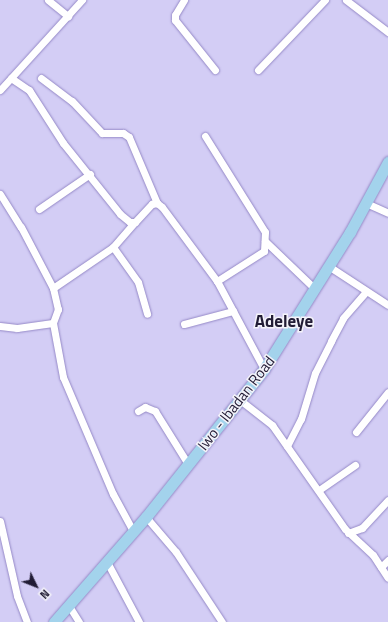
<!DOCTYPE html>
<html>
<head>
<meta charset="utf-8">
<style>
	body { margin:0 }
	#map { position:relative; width:388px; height:622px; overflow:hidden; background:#d3cdf5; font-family:"Titillium Web",sans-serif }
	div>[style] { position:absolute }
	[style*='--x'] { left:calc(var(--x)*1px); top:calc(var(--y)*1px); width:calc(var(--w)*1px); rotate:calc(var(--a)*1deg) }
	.roads { filter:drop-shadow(0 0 1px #9589c7) drop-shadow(0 0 1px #9589c7) }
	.street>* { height:7px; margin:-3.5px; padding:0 3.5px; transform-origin:3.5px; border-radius:3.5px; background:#fff }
	.primary>* { height:11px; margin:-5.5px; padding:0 5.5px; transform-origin:5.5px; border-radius:5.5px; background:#a3d3ec }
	span { translate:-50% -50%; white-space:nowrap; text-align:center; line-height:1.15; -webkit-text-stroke:3px #f4f3fa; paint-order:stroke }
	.street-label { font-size:15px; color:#211c35 }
	.quarter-label { font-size:17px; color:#211c35; font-weight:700 }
	.north { position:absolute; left:16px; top:566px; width:40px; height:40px; -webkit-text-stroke:3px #f4f3fa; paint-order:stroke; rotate:133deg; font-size:11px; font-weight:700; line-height:16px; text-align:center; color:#211c35 }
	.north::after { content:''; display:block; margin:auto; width:14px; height:18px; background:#211c35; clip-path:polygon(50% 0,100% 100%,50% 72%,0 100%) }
</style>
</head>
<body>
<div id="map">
	<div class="roads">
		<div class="street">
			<div style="--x:48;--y:0;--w:26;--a:39"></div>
			<div style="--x:184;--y:0;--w:17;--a:121"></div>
			<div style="--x:175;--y:15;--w:5;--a:90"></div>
			<div style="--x:175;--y:20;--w:64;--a:51.3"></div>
			<div style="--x:346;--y:0;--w:53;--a:37.3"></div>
			<div style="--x:258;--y:70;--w:97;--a:-46.3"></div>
			<div style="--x:11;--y:78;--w:22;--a:34"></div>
			<div style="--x:29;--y:90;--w:63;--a:57.3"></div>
			<div style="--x:63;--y:143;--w:91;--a:51.2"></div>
			<div style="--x:120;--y:214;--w:13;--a:39"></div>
			<div style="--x:130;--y:222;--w:5;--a:0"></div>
			<div style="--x:135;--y:222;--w:25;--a:-47"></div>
			<div style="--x:152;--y:204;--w:5;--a:-11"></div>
			<div style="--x:157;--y:203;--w:6;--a:39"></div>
			<div style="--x:162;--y:207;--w:92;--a:53.4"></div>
			<div style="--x:217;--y:281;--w:100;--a:61.9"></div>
			<div style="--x:41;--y:78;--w:39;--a:37"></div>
			<div style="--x:72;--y:101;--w:44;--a:46.8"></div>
			<div style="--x:102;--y:133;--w:21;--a:0"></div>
			<div style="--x:123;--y:133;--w:7;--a:34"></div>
			<div style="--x:129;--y:137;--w:72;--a:67"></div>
			<div style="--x:0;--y:90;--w:122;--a:-47.7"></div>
			<div style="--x:205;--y:136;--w:113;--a:58"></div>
			<div style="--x:265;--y:232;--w:19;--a:93"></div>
			<div style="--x:264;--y:251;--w:56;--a:147.4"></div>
			<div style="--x:0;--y:194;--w:39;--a:58"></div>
			<div style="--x:21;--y:227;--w:69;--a:62.3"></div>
			<div style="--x:53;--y:288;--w:22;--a:77"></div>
			<div style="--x:58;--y:309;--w:15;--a:110"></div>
			<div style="--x:53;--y:323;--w:55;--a:79.5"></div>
			<div style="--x:63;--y:377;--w:127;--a:66.9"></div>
			<div style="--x:113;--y:494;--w:42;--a:61.6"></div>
			<div style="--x:366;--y:203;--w:24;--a:24"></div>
			<div style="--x:39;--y:209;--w:62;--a:-34.5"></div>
			<div style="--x:265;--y:241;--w:69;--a:43.8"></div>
			<div style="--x:113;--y:247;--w:43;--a:54.5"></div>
			<div style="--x:138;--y:282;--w:33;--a:74"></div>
			<div style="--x:330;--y:267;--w:69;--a:33.2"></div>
			<div style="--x:53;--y:288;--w:73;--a:-34.3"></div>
			<div style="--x:113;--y:247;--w:33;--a:-49"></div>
			<div style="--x:184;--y:324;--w:51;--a:-14.9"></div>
			<div style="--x:0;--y:326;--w:17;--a:7"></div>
			<div style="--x:17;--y:328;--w:36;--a:-8"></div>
			<div style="--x:240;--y:400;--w:41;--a:38"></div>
			<div style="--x:272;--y:425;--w:127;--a:54.9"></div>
			<div style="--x:345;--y:529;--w:38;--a:43"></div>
			<div style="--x:373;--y:555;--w:27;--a:57"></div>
			<div style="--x:138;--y:411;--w:8;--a:-30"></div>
			<div style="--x:145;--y:407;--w:11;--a:22"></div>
			<div style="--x:155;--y:411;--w:62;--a:58.1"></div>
			<div style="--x:356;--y:432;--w:51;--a:-51.3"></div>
			<div style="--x:287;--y:446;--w:30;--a:-63"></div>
			<div style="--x:301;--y:419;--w:48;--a:-73.1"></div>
			<div style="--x:315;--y:373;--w:36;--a:-63"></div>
			<div style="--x:331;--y:341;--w:26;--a:-62"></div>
			<div style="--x:343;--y:318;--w:35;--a:-49"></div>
			<div style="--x:319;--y:490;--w:44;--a:-34.8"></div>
			<div style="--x:146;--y:517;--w:46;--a:49.4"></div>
			<div style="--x:176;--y:552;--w:84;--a:56.7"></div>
			<div style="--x:0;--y:521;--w:77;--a:77.2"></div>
			<div style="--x:17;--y:596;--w:28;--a:69"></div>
			<div style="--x:348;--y:533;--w:15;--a:-20"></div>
			<div style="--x:362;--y:528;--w:38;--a:-47"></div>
			<div style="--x:107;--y:562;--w:68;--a:61.9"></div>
			<div style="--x:381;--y:567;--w:10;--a:-45"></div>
			<div style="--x:69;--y:606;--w:19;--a:58"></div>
		</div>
		<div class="primary">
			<div style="--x:54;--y:622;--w:140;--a:-48.8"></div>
			<div style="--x:146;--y:517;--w:189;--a:-51.4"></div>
			<div style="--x:264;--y:369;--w:162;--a:-57.9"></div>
			<div style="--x:350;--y:232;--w:80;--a:-61.5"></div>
		</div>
	</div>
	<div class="street-label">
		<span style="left:236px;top:403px;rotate:-52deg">Iwo - Ibadan Road</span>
	</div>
	<div class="quarter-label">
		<span style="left:284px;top:322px">Adeleye</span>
	</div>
	<div class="north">N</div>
</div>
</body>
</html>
